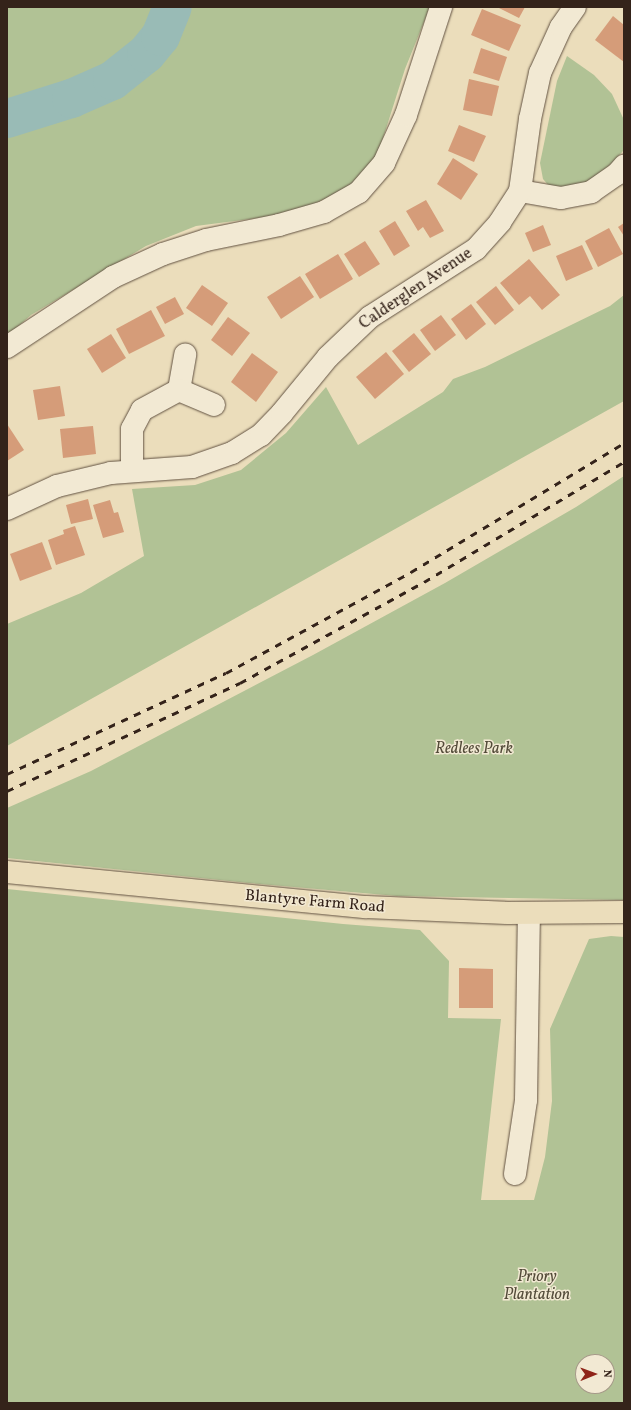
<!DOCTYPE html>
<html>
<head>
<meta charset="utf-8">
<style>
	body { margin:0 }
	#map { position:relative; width:631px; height:1410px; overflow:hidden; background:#ebddbb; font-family:Vollkorn,serif }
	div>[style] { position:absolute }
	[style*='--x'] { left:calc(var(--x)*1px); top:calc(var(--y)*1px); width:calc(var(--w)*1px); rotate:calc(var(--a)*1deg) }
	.green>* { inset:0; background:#b1c295 }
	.river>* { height:39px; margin:-19.5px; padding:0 19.5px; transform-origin:19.5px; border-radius:19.5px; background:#99bbb6 }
	.building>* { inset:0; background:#d59c79 }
	.roads { filter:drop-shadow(0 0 1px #625242) drop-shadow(0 0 1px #625242) }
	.minor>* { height:22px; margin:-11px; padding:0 11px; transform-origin:11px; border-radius:11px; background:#f2e9d3 }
	.major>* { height:22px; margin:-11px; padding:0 11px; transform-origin:11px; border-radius:11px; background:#ebddbb }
	.rail>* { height:3px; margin-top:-1.5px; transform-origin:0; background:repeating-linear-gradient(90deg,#34231a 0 7px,transparent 0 14px) }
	span { translate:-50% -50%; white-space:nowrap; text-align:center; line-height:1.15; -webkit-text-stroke:3px #f2e9d3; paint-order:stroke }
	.street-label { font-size:16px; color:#34231a }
	.park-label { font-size:16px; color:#534b39; font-style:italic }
	.frame { position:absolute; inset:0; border:8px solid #34231a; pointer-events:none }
	.north { position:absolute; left:575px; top:1354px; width:40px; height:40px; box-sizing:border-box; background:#f2e9d3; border:1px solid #a69a89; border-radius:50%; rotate:89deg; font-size:11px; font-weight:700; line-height:16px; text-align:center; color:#34231a }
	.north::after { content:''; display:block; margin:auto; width:14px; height:18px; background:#8f2418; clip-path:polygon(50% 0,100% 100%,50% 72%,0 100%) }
</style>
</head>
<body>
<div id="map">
	<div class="green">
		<div style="clip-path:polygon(7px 7px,430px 7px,405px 69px,376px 160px,346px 189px,312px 205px,265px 217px,196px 226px,146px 246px,31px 315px,7px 336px)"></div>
		<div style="clip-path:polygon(567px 56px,594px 75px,612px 94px,624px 120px,624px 150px,610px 165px,580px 187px,562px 187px,549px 186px,543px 179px,540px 163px,557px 81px)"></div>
		<div style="clip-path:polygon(624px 295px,624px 401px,7px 746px,7px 624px,81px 593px,144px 556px,132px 489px,195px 485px,241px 470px,286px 433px,326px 387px,358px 445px,443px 392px,453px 379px,485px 367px,610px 306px)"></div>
		<div style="clip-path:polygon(624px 476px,624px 900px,397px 896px,249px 883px,7px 858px,7px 808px,91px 771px,313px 655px,445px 583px,576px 507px)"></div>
		<div style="clip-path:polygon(evenodd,7px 889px,343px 924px,420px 930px,449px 961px,448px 1018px,501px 1019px,481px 1200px,534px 1200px,545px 1157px,552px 1101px,550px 1029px,589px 939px,611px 936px,624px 937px,624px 1403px,7px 1403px,7px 889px,583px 1362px,607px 1362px,607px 1386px,583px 1386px,583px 1362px)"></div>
	</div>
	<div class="river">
		<div style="--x:7;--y:118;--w:67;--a:-17.4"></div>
		<div style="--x:71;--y:98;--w:45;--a:-23.7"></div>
		<div style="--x:112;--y:80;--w:43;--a:-38.5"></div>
		<div style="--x:146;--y:53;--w:22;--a:-51"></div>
		<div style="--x:160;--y:36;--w:31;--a:-68"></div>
	</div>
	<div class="building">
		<div style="clip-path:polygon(497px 7px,525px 7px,519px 18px)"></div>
		<div style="clip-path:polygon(482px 9px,521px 25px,509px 51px,471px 35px)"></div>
		<div style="clip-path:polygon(613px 16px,624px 25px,624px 62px,595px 40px)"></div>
		<div style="clip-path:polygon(481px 48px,507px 57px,499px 81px,473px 73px)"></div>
		<div style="clip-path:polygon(469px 79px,499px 86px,492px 116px,463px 110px)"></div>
		<div style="clip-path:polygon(459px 125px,486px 136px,474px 162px,448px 151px)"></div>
		<div style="clip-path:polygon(453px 158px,478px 174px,461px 200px,437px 184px)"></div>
		<div style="clip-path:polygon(426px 200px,444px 231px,430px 238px,423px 227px,418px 231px,406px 211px)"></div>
		<div style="clip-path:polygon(395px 221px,410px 246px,394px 256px,379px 231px)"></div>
		<div style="clip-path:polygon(624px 223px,624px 236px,618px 227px)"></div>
		<div style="clip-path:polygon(543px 225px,551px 245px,533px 252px,525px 233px)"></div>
		<div style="clip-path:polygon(609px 228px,623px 254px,598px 267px,585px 241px)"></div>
		<div style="clip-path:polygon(365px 241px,380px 264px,359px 277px,344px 254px)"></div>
		<div style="clip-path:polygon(582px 245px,593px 269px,566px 281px,556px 256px)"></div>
		<div style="clip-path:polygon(338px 254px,353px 279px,320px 299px,305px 274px)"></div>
		<div style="clip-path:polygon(529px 259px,560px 295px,542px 310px,530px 296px,519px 305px,500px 283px)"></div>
		<div style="clip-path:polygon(300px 276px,314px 297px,281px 319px,267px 297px)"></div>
		<div style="clip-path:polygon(202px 285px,228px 303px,212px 326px,186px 308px)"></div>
		<div style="clip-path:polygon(496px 286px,514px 310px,495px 325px,476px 302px)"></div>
		<div style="clip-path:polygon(175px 297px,184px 314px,165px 324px,156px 307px)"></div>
		<div style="clip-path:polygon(471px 304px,486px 324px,466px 340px,451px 319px)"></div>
		<div style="clip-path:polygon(151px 310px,165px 336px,129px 354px,116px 329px)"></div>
		<div style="clip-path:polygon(441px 315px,456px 335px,435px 351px,420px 330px)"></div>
		<div style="clip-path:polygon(228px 317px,250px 333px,232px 356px,211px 340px)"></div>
		<div style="clip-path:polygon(414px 333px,431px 354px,409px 372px,392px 351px)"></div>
		<div style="clip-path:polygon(111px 334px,126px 358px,102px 373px,87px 349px)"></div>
		<div style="clip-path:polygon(386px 352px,404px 374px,375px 399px,356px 377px)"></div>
		<div style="clip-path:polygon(252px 353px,278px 372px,256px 402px,231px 382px)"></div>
		<div style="clip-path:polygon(60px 386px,65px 416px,38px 420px,33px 390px)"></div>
		<div style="clip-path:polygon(7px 424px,24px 450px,7px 461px)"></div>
		<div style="clip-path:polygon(93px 426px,96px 454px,63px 458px,60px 429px)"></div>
		<div style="clip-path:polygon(88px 499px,93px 519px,71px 524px,66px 505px)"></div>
		<div style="clip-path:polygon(110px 500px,114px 513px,118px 512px,124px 532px,103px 538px,93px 505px)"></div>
		<div style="clip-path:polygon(75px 526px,85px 555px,56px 565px,48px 540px,64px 534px,63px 530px)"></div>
		<div style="clip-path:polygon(42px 542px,52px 569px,20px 581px,10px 554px)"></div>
		<div style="clip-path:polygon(459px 968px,493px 969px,493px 1008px,459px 1008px)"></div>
	</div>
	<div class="roads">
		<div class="minor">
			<div style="--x:520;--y:191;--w:42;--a:9.7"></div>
			<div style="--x:561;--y:198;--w:31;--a:-11"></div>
			<div style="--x:591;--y:192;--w:32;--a:-35"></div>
			<div style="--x:617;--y:174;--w:11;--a:-49"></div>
			<div style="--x:7;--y:347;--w:127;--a:-33.4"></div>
			<div style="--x:113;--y:277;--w:55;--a:-24.7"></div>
			<div style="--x:163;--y:254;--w:45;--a:-18"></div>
			<div style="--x:206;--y:240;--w:75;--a:-11.6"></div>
			<div style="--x:279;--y:225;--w:47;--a:-16.1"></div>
			<div style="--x:324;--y:212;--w:40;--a:-29.7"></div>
			<div style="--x:359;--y:192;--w:38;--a:-49"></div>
			<div style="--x:384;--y:163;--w:53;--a:-65.4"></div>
			<div style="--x:406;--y:115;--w:114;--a:-72"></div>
			<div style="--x:179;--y:390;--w:36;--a:-80"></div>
			<div style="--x:132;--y:471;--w:42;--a:-90"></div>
			<div style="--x:132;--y:429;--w:21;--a:-62"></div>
			<div style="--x:142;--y:410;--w:42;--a:-28.4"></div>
			<div style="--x:179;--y:390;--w:38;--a:23"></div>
			<div style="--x:7;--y:509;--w:55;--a:-24.7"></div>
			<div style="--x:57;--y:486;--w:56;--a:-13.5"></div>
			<div style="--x:111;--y:473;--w:81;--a:-4.2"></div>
			<div style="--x:192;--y:467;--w:42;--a:-19.3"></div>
			<div style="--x:232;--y:453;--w:34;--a:-32"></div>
			<div style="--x:261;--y:435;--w:30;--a:-46"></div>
			<div style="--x:282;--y:413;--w:72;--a:-50.6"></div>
			<div style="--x:328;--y:357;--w:58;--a:-43.6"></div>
			<div style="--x:370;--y:317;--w:126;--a:-32.7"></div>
			<div style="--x:476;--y:249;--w:36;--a:-48"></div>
			<div style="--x:500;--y:222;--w:37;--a:-57"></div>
			<div style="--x:520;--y:191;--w:73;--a:-82.1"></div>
			<div style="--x:530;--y:119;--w:47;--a:-77.7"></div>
			<div style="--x:540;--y:73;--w:51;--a:-65.5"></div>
			<div style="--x:561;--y:27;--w:24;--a:-55"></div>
			<div style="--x:515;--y:1174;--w:75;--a:-81.5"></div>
			<div style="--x:526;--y:1100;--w:187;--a:-89.1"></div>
		</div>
		<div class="major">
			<div style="--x:7;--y:872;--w:361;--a:5.6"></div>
			<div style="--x:366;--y:907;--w:142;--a:2.4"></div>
			<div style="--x:508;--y:913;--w:116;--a:-0.5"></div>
		</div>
	</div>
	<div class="rail">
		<div style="--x:7;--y:774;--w:241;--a:-24.8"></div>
		<div style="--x:226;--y:673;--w:211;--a:-28.6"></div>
		<div style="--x:411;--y:572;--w:249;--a:-31.2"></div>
		<div style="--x:7;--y:791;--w:257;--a:-24.9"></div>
		<div style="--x:240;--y:683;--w:210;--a:-28.8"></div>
		<div style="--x:424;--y:582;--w:233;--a:-31"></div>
	</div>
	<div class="street-label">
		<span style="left:416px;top:289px;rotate:-34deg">Calderglen Avenue</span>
		<span style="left:315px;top:902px;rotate:5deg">Blantyre Farm Road</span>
	</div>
	<div class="park-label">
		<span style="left:474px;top:749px">Redlees Park</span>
		<span style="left:537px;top:1286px">Priory<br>Plantation</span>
	</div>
	<div class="frame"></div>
	<div class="north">N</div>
</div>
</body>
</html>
